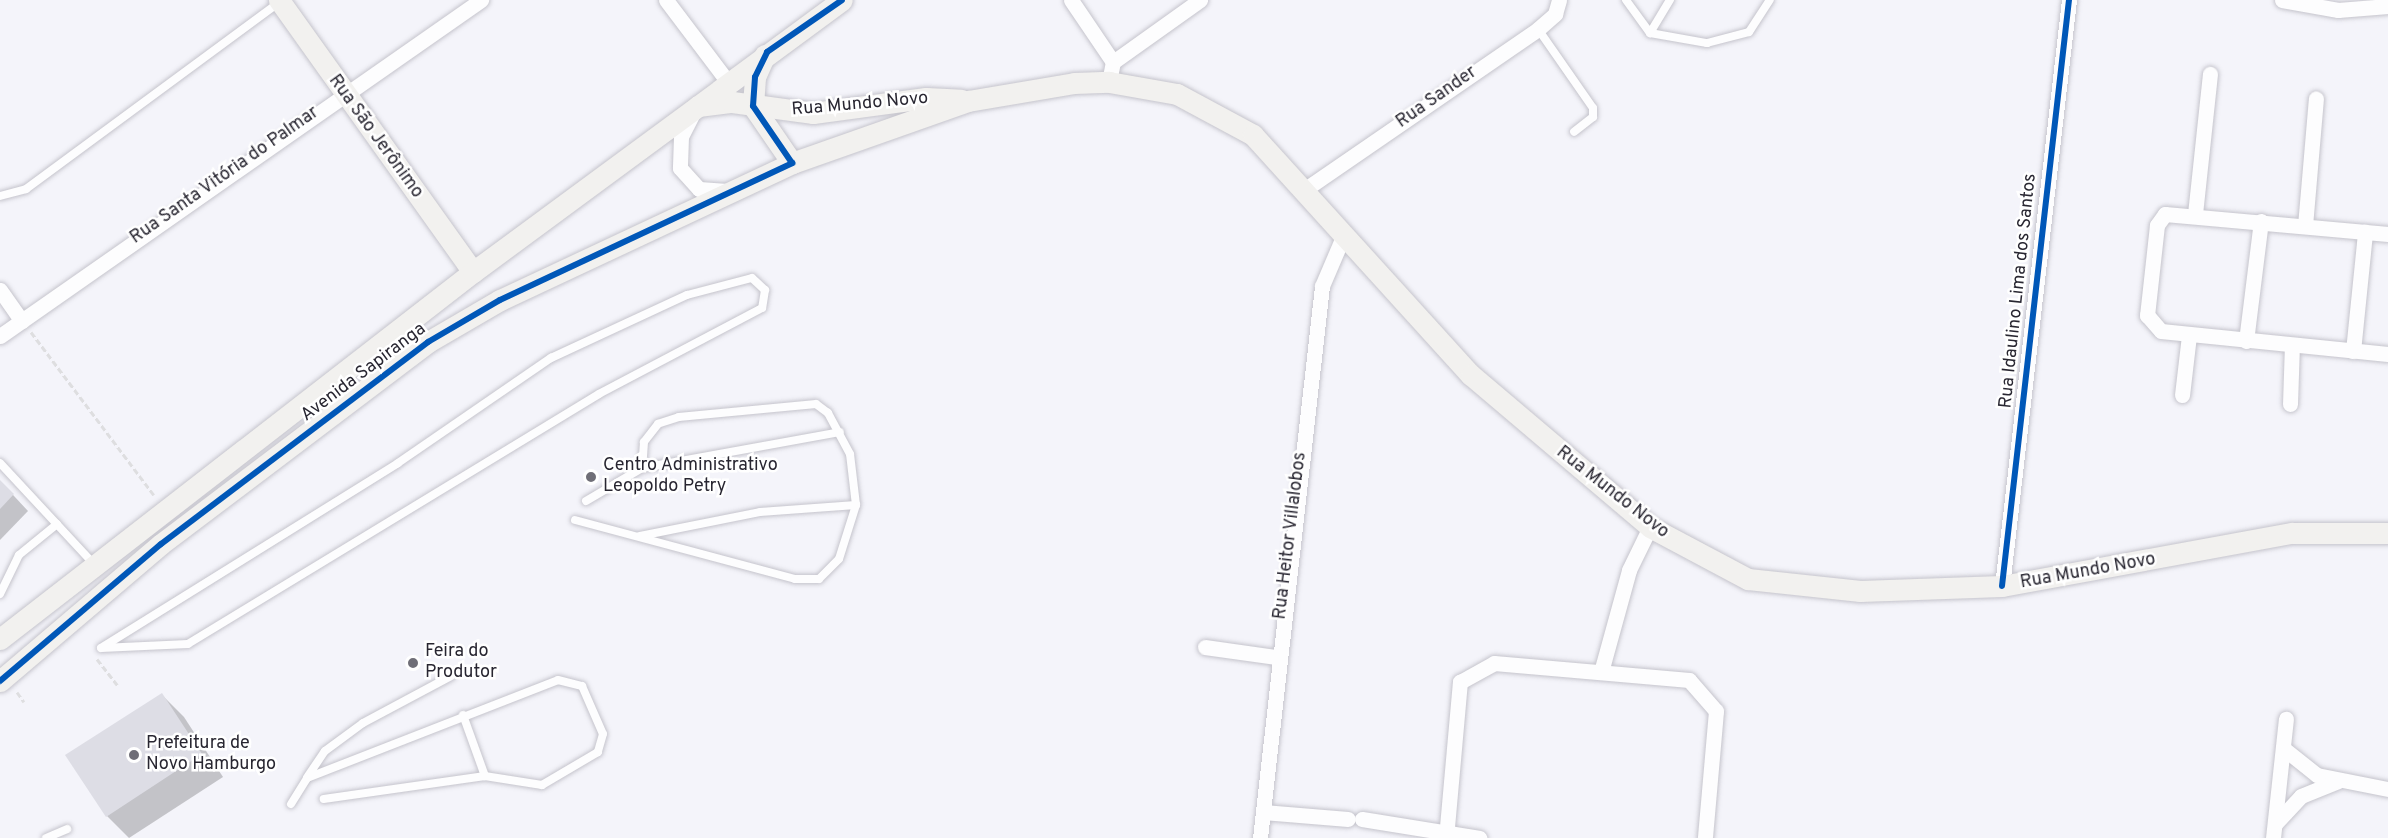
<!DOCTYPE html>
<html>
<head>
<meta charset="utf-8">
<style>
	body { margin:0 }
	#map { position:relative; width:2388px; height:838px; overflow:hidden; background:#f4f4fa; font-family:Overpass,sans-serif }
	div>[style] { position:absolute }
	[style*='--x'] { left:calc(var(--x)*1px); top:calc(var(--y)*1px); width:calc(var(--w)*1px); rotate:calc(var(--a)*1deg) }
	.shadow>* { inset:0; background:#0003 }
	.building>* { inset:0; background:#dddde5 }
	.path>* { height:3px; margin-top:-1.5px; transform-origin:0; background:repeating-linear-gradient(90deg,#dedee0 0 6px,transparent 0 9px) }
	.roads { filter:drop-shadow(0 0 2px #c5c4cc) drop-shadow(0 0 2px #c5c4cc) }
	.lane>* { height:8px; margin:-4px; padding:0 4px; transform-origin:4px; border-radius:4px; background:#fdfdfe }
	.street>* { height:15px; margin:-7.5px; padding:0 7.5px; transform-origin:7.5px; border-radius:7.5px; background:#fdfdfe }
	.secondary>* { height:21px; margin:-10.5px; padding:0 10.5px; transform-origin:10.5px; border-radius:10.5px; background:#f2f1ef }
	.cycleway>* { height:6px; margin:-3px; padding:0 3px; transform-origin:3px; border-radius:3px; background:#0057b8 }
	.dots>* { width:16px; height:16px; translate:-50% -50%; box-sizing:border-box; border:3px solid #fff; border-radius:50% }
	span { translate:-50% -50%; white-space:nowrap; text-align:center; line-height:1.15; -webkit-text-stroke:5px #fff; paint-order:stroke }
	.street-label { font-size:18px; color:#282631 }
	.poi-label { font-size:18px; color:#282631 }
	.left { translate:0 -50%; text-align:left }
</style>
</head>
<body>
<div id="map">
	<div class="shadow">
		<div style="clip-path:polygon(0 481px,28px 511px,0 540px)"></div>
		<div style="clip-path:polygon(162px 695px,184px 717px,223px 777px,129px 838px,107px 816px)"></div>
	</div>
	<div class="building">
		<div style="clip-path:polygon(0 480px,14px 494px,0 509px)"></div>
		<div style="clip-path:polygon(162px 693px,202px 754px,106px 817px,65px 755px)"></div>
	</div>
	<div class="path">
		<div style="--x:31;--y:332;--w:204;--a:53"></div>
		<div style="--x:97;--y:659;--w:33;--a:52"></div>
		<div style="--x:17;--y:692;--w:12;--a:55"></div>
	</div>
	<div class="roads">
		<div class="lane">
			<div style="--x:1626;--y:0;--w:41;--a:54"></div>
			<div style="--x:1650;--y:33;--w:58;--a:10"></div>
			<div style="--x:1707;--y:43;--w:43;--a:-14.7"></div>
			<div style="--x:1749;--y:32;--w:38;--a:-57"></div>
			<div style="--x:1538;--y:29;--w:96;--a:55.2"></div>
			<div style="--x:1593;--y:108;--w:9;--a:90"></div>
			<div style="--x:1593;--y:117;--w:24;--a:142"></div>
			<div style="--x:1650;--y:33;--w:39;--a:-59"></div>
			<div style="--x:0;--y:196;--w:27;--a:-15"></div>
			<div style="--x:26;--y:189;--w:313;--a:-36.4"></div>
			<div style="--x:752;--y:278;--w:18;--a:43"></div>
			<div style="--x:765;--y:290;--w:18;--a:99"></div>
			<div style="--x:762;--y:308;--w:184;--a:152.2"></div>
			<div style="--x:599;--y:394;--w:481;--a:148.7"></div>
			<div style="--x:188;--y:644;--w:87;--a:177.4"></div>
			<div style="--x:101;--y:648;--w:350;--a:-31.9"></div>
			<div style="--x:398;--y:463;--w:186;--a:-34.5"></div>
			<div style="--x:551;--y:358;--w:150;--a:-24.9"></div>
			<div style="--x:687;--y:295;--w:67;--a:-14.7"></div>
			<div style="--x:0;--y:463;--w:137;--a:47.1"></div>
			<div style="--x:586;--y:501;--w:65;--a:-30.5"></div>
			<div style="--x:642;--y:468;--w:201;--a:-10.3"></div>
			<div style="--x:575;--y:520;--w:228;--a:15"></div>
			<div style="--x:795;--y:579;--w:24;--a:0"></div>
			<div style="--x:819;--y:579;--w:28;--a:-45"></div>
			<div style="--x:839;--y:559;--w:57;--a:-72.5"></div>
			<div style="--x:856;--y:505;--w:51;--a:-96.7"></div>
			<div style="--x:850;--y:454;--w:47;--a:-118.2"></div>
			<div style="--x:828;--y:413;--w:15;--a:-143"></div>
			<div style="--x:816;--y:404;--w:138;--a:174.6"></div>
			<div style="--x:679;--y:417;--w:22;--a:162"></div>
			<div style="--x:658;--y:424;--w:23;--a:128"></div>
			<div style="--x:644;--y:442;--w:26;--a:94"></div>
			<div style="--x:640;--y:536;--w:122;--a:-11.3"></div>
			<div style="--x:760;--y:512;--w:96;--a:-4.2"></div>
			<div style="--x:0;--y:594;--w:43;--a:-64"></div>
			<div style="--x:19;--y:555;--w:49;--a:-39.2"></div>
			<div style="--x:463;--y:715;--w:65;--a:70.2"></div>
			<div style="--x:308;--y:776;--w:30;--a:-56"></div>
			<div style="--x:325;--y:751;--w:47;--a:-36.4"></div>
			<div style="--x:363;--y:723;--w:100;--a:-28.1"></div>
			<div style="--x:291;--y:804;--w:31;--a:-58"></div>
			<div style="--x:307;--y:778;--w:269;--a:-21.3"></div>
			<div style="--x:558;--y:680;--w:25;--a:14"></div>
			<div style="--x:582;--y:686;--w:52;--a:66.4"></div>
			<div style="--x:603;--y:734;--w:19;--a:106"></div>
			<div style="--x:598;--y:752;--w:65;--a:149.5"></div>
			<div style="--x:542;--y:785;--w:58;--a:-171"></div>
			<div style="--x:485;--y:776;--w:163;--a:171.9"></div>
			<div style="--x:46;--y:838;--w:23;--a:-23"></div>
		</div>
		<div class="street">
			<div style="--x:666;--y:0;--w:103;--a:52.9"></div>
			<div style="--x:1071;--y:0;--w:75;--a:55.9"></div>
			<div style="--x:2282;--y:0;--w:57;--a:10.1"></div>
			<div style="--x:2338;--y:10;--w:50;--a:-4.6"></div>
			<div style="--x:1109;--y:82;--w:20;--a:-79"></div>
			<div style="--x:1113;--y:62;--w:107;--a:-35.5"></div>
			<div style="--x:694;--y:111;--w:29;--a:117"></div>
			<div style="--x:681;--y:137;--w:31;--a:92"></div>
			<div style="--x:680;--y:168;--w:28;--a:48"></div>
			<div style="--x:699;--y:189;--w:28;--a:4"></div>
			<div style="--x:1304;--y:190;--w:284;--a:-34.5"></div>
			<div style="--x:1538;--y:29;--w:23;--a:-41"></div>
			<div style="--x:1555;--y:14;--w:15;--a:-74"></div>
			<div style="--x:2195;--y:214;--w:141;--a:-83.9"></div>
			<div style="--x:2305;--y:226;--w:128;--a:-85.1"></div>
			<div style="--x:2388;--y:234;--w:224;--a:-174.9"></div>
			<div style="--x:2165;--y:214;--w:14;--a:126"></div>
			<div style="--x:2157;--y:225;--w:91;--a:96.3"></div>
			<div style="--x:2147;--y:315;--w:21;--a:49"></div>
			<div style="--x:2161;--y:331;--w:228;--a:5.8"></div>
			<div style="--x:0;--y:290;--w:38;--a:55"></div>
			<div style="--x:0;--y:336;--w:587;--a:-34.94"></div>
			<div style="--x:2246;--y:341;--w:121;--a:-82.9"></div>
			<div style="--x:2353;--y:351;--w:120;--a:-84.2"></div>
			<div style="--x:2182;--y:395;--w:60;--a:-83.3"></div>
			<div style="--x:2290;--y:404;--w:59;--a:-88.1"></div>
			<div style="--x:2002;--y:586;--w:590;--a:-83.48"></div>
			<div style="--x:1205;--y:647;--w:72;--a:8"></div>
			<div style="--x:1601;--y:672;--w:106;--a:-74.6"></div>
			<div style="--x:1629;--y:570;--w:48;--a:-64"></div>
			<div style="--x:2283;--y:748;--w:43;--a:38.5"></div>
			<div style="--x:2317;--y:775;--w:72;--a:11.2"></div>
			<div style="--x:1263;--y:812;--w:85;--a:4.7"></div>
			<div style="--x:1362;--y:819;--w:119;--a:9.2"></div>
			<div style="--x:2275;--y:824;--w:38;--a:-47"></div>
			<div style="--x:2301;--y:796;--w:40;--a:-22"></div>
			<div style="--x:1260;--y:838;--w:555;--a:-83.59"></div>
			<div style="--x:1322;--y:286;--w:51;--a:-66.9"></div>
			<div style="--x:1446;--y:838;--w:157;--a:-84.9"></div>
			<div style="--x:1460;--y:682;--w:39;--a:-29"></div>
			<div style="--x:1494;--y:663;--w:196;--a:5"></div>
			<div style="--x:1689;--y:680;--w:41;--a:48.9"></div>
			<div style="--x:1716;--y:711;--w:127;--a:95"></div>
			<div style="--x:2273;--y:838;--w:120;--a:-83.8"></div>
		</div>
		<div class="secondary">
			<div style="--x:279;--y:0;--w:334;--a:54.5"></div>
			<div style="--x:698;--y:106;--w:34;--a:-7"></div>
			<div style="--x:732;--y:102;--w:82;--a:7.7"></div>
			<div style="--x:813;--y:113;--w:114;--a:-7.6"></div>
			<div style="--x:926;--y:98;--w:35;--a:3"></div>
			<div style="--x:753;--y:106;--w:69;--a:55.6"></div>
			<div style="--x:753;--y:106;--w:29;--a:-86"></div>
			<div style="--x:755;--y:77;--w:24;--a:-66"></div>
			<div style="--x:0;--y:639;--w:599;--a:-37.81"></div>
			<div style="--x:473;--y:272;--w:458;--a:-36.4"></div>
			<div style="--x:0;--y:681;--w:211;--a:-40.4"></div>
			<div style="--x:161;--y:544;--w:335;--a:-37.1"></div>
			<div style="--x:428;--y:342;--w:83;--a:-30.3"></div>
			<div style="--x:500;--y:300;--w:323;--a:-25.1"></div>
			<div style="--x:792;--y:163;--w:187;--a:-19.4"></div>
			<div style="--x:968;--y:101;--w:108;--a:-9.6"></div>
			<div style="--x:1074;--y:83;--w:35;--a:-2"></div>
			<div style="--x:1109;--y:82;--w:69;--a:10"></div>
			<div style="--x:1177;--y:94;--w:86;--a:28.3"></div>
			<div style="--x:1253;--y:135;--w:324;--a:47.8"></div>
			<div style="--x:1471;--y:375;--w:235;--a:40.3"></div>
			<div style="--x:1650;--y:527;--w:111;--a:28"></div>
			<div style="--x:1748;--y:579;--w:113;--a:6.1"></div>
			<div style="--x:1860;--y:591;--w:142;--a:-2"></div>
			<div style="--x:2002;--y:586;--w:295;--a:-10.4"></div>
			<div style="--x:2292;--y:533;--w:96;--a:0"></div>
		</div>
	</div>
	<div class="cycleway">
		<div style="--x:2002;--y:586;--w:590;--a:-83.48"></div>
		<div style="--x:0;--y:681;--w:211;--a:-40.4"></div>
		<div style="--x:161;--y:544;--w:335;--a:-37.1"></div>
		<div style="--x:428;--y:342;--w:83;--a:-30.3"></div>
		<div style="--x:500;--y:300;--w:323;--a:-25.1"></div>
		<div style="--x:792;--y:163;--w:69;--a:-124.4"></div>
		<div style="--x:753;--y:106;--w:29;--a:-86"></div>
		<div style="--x:755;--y:77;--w:28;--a:-64"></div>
		<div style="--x:767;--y:52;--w:91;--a:-34.7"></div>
	</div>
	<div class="dots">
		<div style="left:591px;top:477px;background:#6f6e77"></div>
		<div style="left:413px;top:663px;background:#6f6e77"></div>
		<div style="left:134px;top:755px;background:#6f6e77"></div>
	</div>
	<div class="street-label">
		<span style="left:1437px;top:98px;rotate:-35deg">Rua Sander</span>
		<span style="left:860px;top:105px;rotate:-5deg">Rua Mundo Novo</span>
		<span style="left:375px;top:137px;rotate:54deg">Rua São Jerônimo</span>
		<span style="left:225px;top:176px;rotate:-35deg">Rua Santa Vitória do Palmar</span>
		<span style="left:2019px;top:291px;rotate:-84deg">Rua Idaulino Lima dos Santos</span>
		<span style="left:364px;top:373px;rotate:-37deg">Avenida Sapiranga</span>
		<span style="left:1612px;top:493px;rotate:38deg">Rua Mundo Novo</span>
		<span style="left:1291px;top:536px;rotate:-83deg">Rua Heitor Villalobos</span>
		<span style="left:2088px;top:572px;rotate:-10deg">Rua Mundo Novo</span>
	</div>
	<div class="poi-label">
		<span class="left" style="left:603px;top:477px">Centro Administrativo<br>Leopoldo Petry</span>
		<span class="left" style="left:425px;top:663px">Feira do<br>Produtor</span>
		<span class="left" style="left:146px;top:755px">Prefeitura de<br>Novo Hamburgo</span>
	</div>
</div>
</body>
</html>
